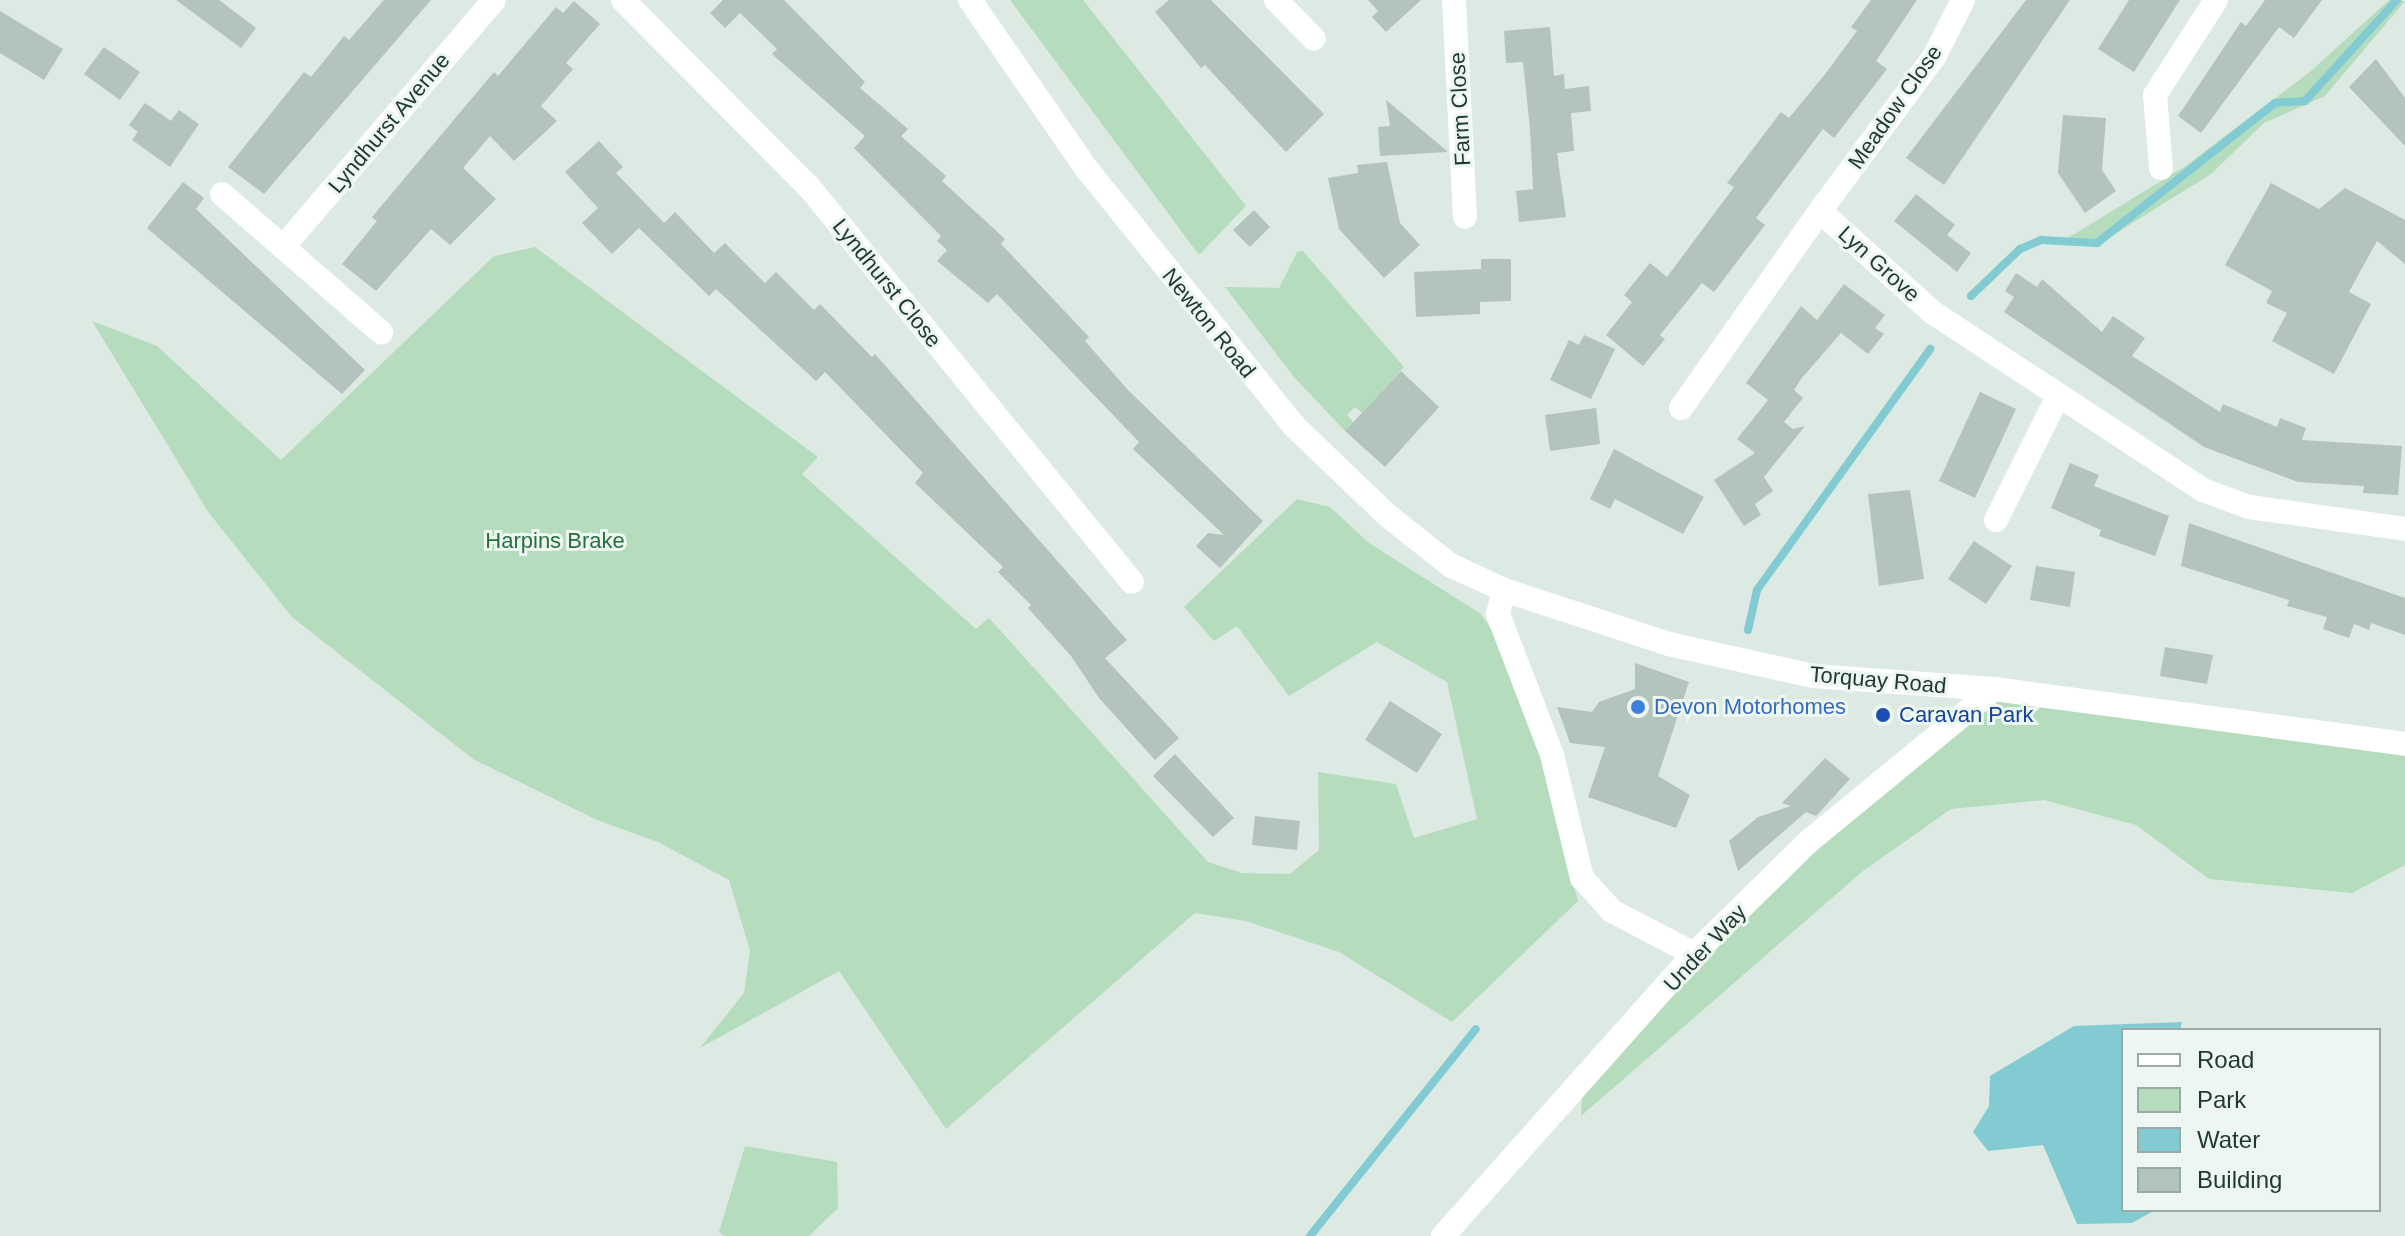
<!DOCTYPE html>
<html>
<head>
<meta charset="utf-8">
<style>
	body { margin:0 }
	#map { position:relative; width:2405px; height:1236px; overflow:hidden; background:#ddeae3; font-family:Helvetica,sans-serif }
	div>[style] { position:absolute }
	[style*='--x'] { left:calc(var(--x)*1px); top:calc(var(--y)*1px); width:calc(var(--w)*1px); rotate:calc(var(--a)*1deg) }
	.green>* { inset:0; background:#b4dcbd }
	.water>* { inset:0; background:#82cbd2 }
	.stream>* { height:8px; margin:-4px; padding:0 4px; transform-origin:4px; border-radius:4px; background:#82cbd2 }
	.building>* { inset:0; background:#b2c4bc }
	.street>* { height:24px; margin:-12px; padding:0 12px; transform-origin:12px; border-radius:12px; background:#fff }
	.secondary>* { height:24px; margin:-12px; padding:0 12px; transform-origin:12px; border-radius:12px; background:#fff }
	.dots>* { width:22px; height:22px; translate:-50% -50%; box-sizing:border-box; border:4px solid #edf6f1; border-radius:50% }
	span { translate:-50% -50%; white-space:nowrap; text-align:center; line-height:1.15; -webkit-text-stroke:6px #edf6f1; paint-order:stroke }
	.street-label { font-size:22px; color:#1e3930 }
	.park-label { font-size:22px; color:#28713f }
	.shop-label { font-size:22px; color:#366cbe }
	.left { translate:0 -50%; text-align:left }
	.transit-label { font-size:22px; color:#164399 }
	.legend { position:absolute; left:2121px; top:1028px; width:260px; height:184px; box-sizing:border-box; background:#edf6f1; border:2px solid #9aaaa4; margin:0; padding:10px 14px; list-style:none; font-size:24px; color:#1e3930 }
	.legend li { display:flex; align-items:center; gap:16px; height:40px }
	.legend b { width:40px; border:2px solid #9aaaa4 }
</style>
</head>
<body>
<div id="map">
	<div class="green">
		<div style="clip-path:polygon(1010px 0,1083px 0,1246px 206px,1199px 255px)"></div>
		<div style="clip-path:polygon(2389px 0,2405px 1px,2325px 96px,2264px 123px,2211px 174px,2094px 247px,2068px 238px,2184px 167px,2311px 71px)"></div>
		<div style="clip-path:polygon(535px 247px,818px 457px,802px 474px,976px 629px,989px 618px,1208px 862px,1242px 873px,1290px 874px,1319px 850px,1318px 772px,1396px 784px,1414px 838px,1477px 819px,1447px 682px,1377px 642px,1289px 696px,1237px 626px,1214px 641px,1184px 607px,1297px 499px,1330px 507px,1369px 543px,1481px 614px,1500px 643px,1541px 757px,1578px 901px,1452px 1022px,1339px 952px,1246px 921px,1195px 913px,946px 1129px,839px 971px,700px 1048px,744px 993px,750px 951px,729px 880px,658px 842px,597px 820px,473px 759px,292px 617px,209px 513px,92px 321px,157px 346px,281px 460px,494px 256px)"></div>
		<div style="clip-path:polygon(1303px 251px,1404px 367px,1362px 413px,1355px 407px,1347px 415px,1353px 422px,1345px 431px,1294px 377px,1225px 287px,1279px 288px,1297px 252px)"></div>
		<div style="clip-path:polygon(1994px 689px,2405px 744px,2405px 865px,2352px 893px,2209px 879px,2136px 825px,2044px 800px,1951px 809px,1863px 871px,1581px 1116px,1583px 1079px,1694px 954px)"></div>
		<div style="clip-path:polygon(745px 1146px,837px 1162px,838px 1208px,809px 1236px,724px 1236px,719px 1232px)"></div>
	</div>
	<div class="water">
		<div style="clip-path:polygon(2182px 1022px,2180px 1030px,2123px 1030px,2123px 1210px,2155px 1210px,2132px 1223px,2077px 1224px,2043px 1145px,1988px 1151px,1973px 1132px,1989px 1106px,1990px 1076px,2074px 1026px)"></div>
	</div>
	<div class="stream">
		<div style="--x:1971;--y:296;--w:68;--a:-43.8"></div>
		<div style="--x:2020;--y:249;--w:23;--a:-23"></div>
		<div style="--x:2041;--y:240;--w:56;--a:3.1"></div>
		<div style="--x:2097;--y:243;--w:226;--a:-38.2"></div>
		<div style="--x:2275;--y:103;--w:30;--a:-4"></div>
		<div style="--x:2305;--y:101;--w:137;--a:-47.7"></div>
		<div style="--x:1748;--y:630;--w:41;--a:-77.3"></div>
		<div style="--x:1757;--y:590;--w:297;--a:-54.3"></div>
		<div style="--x:1310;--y:1236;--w:265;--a:-51.3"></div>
	</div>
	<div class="building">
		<div style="clip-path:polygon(176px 0,219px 0,256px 28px,241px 48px)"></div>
		<div style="clip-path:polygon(384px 0,431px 0,264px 194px,228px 167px,304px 72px,311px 77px,344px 36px,349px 40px)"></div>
		<div style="clip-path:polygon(723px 0,784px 0,865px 82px,860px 88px,908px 129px,901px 136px,946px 176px,942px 181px,1005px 239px,1001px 244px,1089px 337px,1085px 341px,1128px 390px,1263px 521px,1220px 568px,1196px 546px,1208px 533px,1224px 535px,1133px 449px,1139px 442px,997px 294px,988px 303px,937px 261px,947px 250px,937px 241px,941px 236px,854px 148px,865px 136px,772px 54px,777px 49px,740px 13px,725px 28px,710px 13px)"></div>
		<div style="clip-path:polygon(1169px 0,1211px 0,1324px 114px,1286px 152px,1205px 65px,1201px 68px,1155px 12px)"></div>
		<div style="clip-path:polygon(1368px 0,1421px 0,1386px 32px,1372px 17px,1378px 11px)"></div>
		<div style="clip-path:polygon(1871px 0,1917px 0,1876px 61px,1887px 69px,1834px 138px,1823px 129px,1756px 218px,1765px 225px,1714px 292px,1702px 283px,1660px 335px,1665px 339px,1643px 366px,1606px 335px,1632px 302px,1624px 295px,1650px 263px,1667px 277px,1734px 187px,1727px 183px,1781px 112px,1789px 118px,1826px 73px,1857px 31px,1851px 27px)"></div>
		<div style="clip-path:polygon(2026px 0,2070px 0,1944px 185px,1906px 158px)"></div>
		<div style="clip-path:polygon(2129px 0,2180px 0,2134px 72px,2098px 49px)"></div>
		<div style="clip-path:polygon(2265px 0,2322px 0,2294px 38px,2279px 27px,2201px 133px,2178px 116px,2241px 22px,2246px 26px)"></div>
		<div style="clip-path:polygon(574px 1px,600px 24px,566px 63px,573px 69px,541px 106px,557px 121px,514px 161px,490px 136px,463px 168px,496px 199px,450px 245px,431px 229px,376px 291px,342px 264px,377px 221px,372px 217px,494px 72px,498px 76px,556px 7px,563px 13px)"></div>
		<div style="clip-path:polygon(0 11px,63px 49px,44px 80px,0 53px)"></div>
		<div style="clip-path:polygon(1550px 27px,1554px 76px,1564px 74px,1565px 89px,1589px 86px,1591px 111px,1571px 113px,1574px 151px,1557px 153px,1566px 217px,1519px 222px,1516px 191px,1533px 189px,1530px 129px,1523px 62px,1506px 63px,1504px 31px)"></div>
		<div style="clip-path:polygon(104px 47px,140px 72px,120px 100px,84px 74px)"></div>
		<div style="clip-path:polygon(2376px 59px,2405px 98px,2405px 146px,2349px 87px)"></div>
		<div style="clip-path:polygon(1386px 100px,1447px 151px,1447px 152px,1380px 156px,1378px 127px,1390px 126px)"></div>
		<div style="clip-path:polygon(145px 103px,171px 121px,179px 110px,199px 124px,170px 167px,132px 140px,138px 132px,129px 125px)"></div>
		<div style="clip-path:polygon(2063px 115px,2106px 118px,2102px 170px,2116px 191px,2085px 213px,2058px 173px)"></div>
		<div style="clip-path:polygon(599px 141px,623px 167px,616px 173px,664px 223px,675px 212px,714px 253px,725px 243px,765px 283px,776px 272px,814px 310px,820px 304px,872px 357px,875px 354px,1127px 640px,1105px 658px,1179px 738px,1155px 760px,1099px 698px,1071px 656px,1028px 608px,1031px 605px,998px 572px,1003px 567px,915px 483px,923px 473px,825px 372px,816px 381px,716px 289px,709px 296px,639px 228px,612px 254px,582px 223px,598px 208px,565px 172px)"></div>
		<div style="clip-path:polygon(1387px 162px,1400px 223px,1420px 245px,1384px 278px,1339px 229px,1328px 178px,1358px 173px,1357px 165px)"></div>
		<div style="clip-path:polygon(183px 182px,204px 198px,196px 209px,365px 370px,342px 394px,147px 228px)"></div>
		<div style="clip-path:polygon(2271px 183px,2319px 209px,2345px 188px,2405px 220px,2405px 264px,2377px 241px,2349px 292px,2371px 304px,2334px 374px,2272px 341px,2287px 313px,2266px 303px,2272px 291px,2225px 265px)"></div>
		<div style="clip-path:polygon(1916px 194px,1955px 225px,1947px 235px,1971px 253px,1957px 272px,1894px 221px)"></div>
		<div style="clip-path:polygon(1254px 210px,1270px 227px,1250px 247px,1233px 230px)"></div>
		<div style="clip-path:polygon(1481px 259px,1511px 259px,1511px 301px,1480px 302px,1480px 314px,1416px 317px,1414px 272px,1481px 269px)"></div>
		<div style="clip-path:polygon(2016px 273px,2037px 287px,2042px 279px,2102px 332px,2113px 316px,2145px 338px,2132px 356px,2220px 412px,2223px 404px,2277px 427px,2280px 418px,2306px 428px,2302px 440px,2402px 446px,2398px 495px,2363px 493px,2364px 486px,2298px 482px,2204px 447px,2004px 312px,2014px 297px,2005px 291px)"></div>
		<div style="clip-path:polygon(1844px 284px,1885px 315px,1875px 328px,1884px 334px,1868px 354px,1841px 333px,1801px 379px,1794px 390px,1803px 398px,1784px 422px,1793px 429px,1805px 426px,1764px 477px,1773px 491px,1755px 504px,1761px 515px,1744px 526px,1714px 480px,1755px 453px,1737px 439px,1768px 400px,1746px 383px,1801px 306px,1817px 320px)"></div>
		<div style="clip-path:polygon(1584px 335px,1615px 349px,1591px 399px,1550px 380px,1569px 340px,1579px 345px)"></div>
		<div style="clip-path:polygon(1401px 371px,1439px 407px,1385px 467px,1345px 431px)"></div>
		<div style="clip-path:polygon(1980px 392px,2016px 409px,1975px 498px,1939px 481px)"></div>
		<div style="clip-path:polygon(1596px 408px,1600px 444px,1550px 451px,1545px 415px)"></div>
		<div style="clip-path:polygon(1614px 449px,1704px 497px,1683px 534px,1615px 499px,1610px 509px,1590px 499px)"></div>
		<div style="clip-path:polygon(2070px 463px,2099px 475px,2094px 486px,2169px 516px,2155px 556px,2099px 536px,2101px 530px,2051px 508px)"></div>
		<div style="clip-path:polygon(1910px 490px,1924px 579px,1879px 586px,1868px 494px)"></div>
		<div style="clip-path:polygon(2189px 523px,2405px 598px,2405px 635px,2371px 623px,2369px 630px,2354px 624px,2349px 638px,2323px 629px,2327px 617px,2287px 606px,2289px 600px,2181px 566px)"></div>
		<div style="clip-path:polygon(1974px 541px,2012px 566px,1986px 604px,1948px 579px)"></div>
		<div style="clip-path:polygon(2036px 566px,2075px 572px,2070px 607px,2030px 600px)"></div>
		<div style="clip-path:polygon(2165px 647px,2213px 655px,2207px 684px,2160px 676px)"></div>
		<div style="clip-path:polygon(1635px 663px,1689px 682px,1658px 776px,1690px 795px,1676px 828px,1588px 797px,1605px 747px,1570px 743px,1557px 707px,1592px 712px,1599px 702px,1635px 689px)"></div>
		<div style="clip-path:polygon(1390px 701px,1442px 734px,1417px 773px,1365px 740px)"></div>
		<div style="clip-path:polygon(1175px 754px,1234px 818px,1213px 837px,1153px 776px)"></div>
		<div style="clip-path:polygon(1825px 758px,1850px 779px,1816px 816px,1806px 812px,1738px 871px,1729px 841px,1758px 817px,1791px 806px,1782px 803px)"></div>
		<div style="clip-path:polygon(1255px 816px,1300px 821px,1297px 850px,1252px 845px)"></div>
	</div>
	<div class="street">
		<div style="--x:623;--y:0;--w:264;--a:45.2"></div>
		<div style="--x:809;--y:187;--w:510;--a:50.73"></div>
		<div style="--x:1276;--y:0;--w:54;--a:45.7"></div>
		<div style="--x:1454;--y:0;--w:217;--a:87.1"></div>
		<div style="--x:2161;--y:168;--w:73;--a:-94.7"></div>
		<div style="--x:2155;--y:95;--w:113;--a:-57.3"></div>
		<div style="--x:222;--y:194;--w:211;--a:41"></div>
		<div style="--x:1820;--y:211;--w:192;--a:-53.5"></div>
		<div style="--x:1934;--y:57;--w:64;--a:-63"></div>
		<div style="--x:284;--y:246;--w:323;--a:-49.5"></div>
		<div style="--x:1681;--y:408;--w:241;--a:-54.8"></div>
		<div style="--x:1820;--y:211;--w:151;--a:42"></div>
		<div style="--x:1932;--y:312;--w:324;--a:33.3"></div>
		<div style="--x:2203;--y:490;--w:49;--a:20.3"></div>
		<div style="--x:2249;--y:507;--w:158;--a:8"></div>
		<div style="--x:1996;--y:520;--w:139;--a:-63.4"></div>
		<div style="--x:1504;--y:590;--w:25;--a:104"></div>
		<div style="--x:1498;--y:614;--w:151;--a:69"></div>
		<div style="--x:1552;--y:755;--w:127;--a:76.3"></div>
		<div style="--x:1582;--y:878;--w:45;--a:47.7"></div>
		<div style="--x:1612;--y:911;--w:93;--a:27.7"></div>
		<div style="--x:1443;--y:1236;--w:378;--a:-48.3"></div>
		<div style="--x:1694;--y:954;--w:160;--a:-44.5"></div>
		<div style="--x:1808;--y:842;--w:241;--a:-39.4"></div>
	</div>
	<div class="secondary">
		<div style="--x:970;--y:0;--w:204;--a:55.4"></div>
		<div style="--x:1086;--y:168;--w:331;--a:51.1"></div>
		<div style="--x:1294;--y:426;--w:129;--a:43.7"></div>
		<div style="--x:1387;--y:515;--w:80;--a:38.4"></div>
		<div style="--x:1450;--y:565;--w:60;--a:24.8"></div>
		<div style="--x:1504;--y:590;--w:174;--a:18.1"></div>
		<div style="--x:1669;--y:644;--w:148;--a:12.5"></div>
		<div style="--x:1813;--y:676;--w:181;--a:4.1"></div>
		<div style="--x:1994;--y:689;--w:415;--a:7.6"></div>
	</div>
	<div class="dots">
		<div style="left:1638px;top:707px;background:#3f7fe0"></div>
		<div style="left:1883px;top:715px;background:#1a4fb4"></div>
	</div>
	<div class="street-label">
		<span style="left:1895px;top:107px;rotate:-55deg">Meadow Close</span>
		<span style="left:1460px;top:109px;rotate:-93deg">Farm Close</span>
		<span style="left:389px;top:123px;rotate:-50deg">Lyndhurst Avenue</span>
		<span style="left:1879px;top:264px;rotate:42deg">Lyn Grove</span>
		<span style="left:887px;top:283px;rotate:51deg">Lyndhurst Close</span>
		<span style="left:1209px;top:323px;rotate:51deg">Newton Road</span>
		<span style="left:1878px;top:680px;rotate:5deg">Torquay Road</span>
		<span style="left:1705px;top:948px;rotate:-47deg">Under Way</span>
	</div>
	<div class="park-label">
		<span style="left:555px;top:541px">Harpins Brake</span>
	</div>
	<div class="shop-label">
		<span class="left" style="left:1654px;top:707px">Devon Motorhomes</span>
	</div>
	<div class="transit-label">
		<span class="left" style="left:1899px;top:715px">Caravan Park</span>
	</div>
	<ul class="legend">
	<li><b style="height:10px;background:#fff"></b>Road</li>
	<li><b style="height:22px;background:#b4dcbd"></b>Park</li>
	<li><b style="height:22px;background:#82cbd2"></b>Water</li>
	<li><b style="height:22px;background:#b2c4bc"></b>Building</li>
	</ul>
</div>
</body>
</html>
